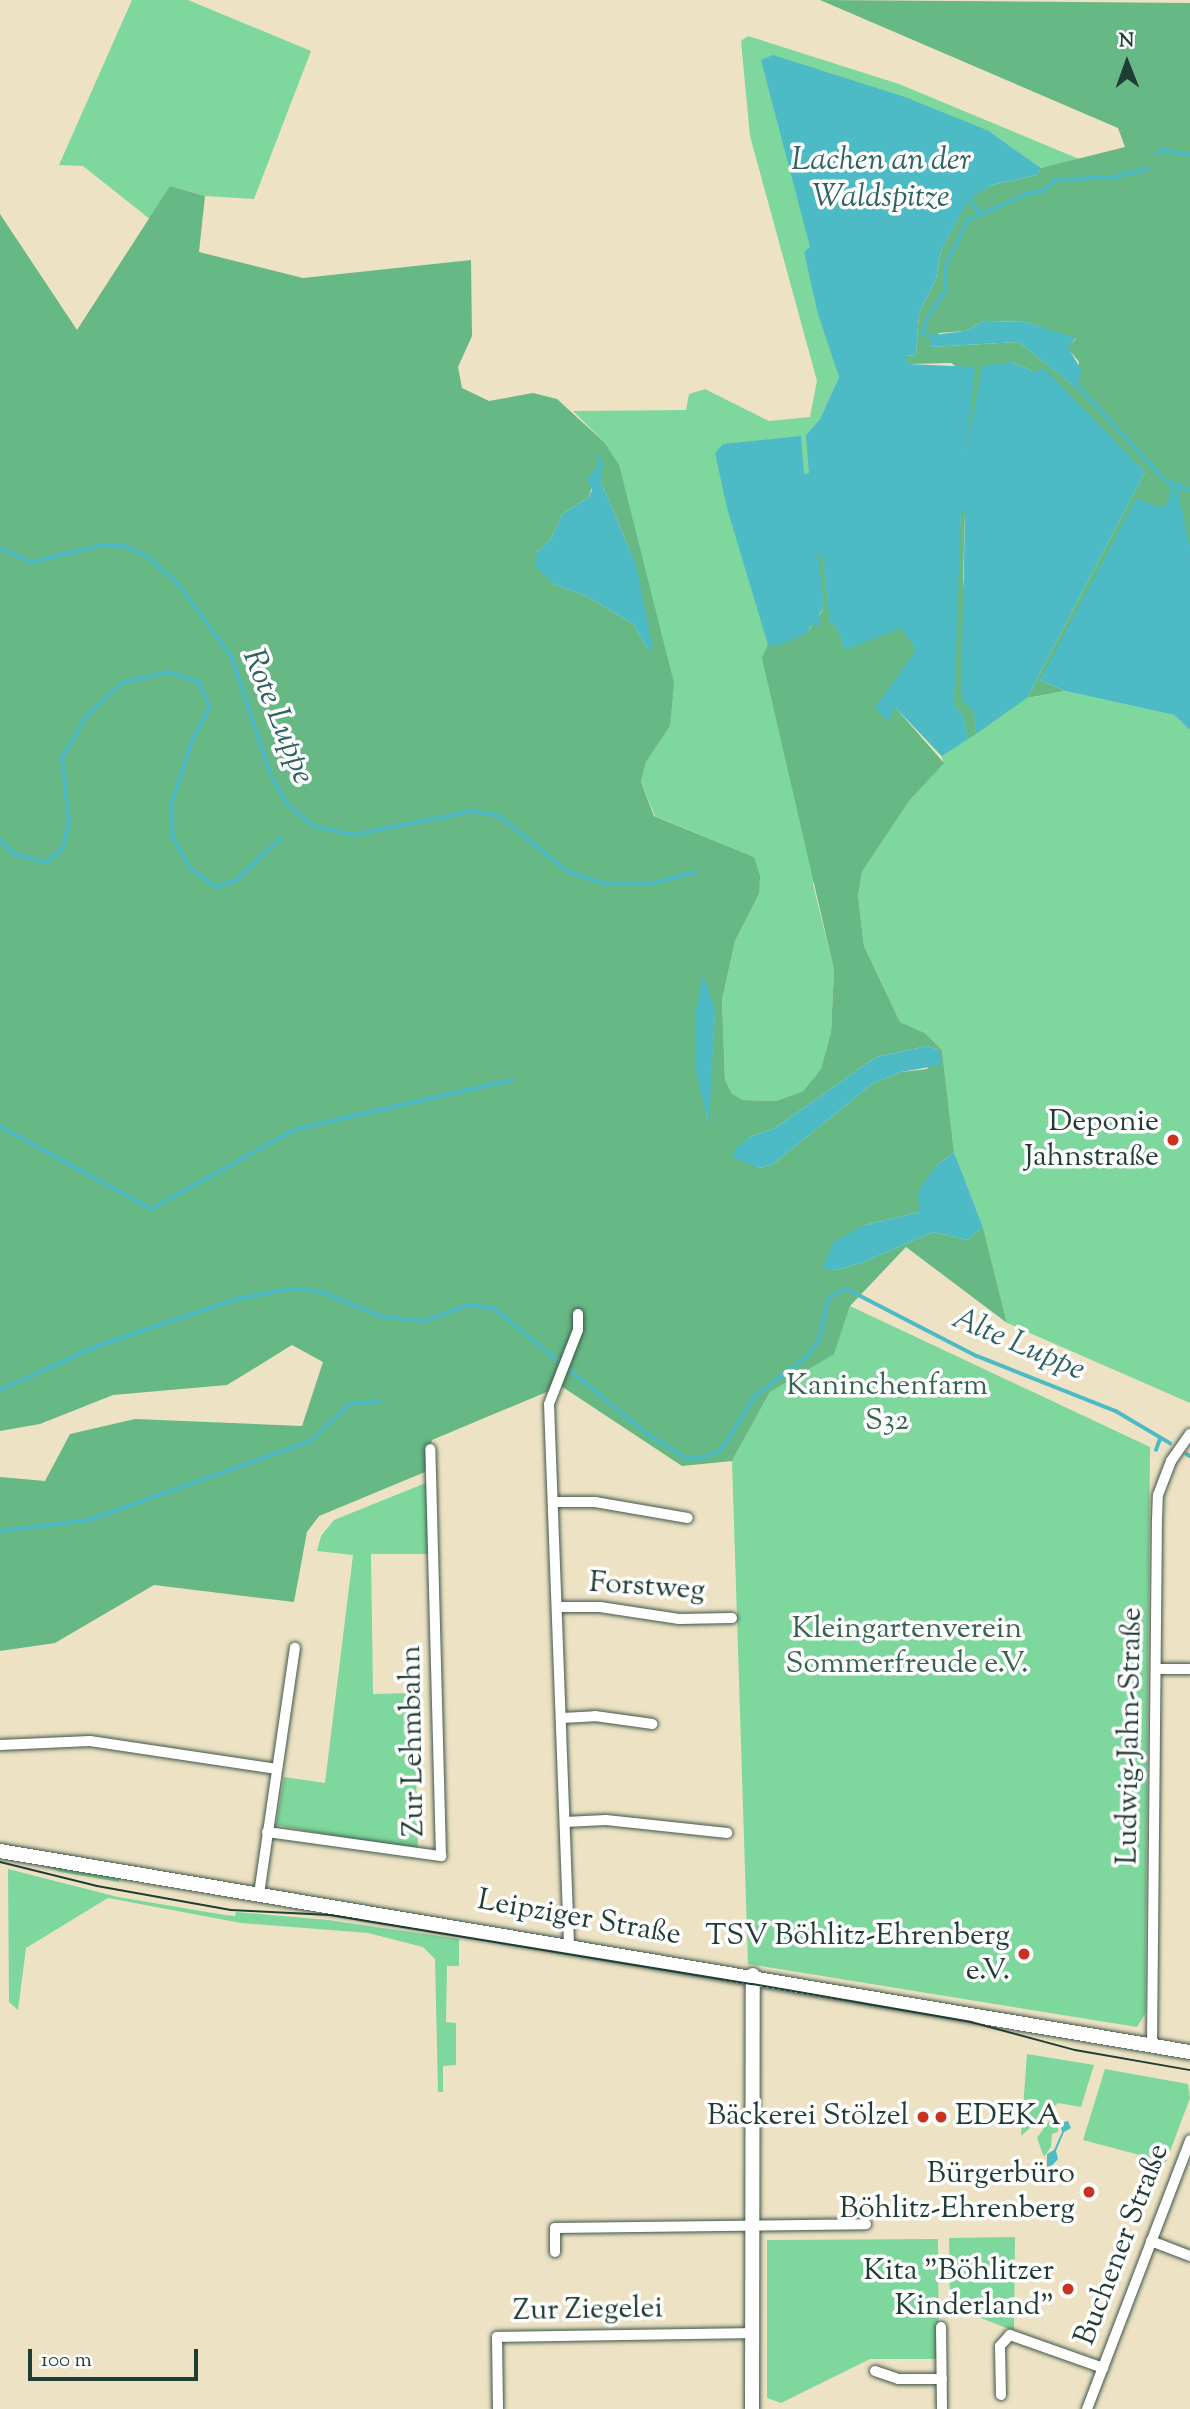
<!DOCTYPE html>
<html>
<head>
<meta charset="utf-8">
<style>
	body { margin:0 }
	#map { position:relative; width:1190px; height:2409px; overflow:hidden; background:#ede3c4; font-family:"Sorts Mill Goudy",serif }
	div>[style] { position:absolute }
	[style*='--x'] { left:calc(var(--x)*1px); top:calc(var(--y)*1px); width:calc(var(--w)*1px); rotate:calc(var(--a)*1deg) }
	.green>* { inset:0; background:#7ed79c }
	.forest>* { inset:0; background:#66b884 }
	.water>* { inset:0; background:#4dbbc5 }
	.stream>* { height:3.5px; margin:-1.75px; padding:0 1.75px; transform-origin:1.75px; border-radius:1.75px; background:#4dbbc5 }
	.roads { filter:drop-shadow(0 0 2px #3e564a) drop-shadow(0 0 2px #3e564a) }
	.minor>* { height:10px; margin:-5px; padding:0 5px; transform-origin:5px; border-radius:5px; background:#fff }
	.tertiary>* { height:14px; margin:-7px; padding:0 7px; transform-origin:7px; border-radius:7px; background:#fff }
	.tram>* { height:2px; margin:-1px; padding:0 1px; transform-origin:1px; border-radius:1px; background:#1f3d34 }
	.dots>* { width:19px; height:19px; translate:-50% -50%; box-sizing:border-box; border:4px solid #fff; border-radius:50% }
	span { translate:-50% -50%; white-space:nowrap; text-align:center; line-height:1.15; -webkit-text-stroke:7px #fff; paint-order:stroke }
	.poi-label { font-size:30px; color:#1f3d34 }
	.right { translate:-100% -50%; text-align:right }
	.left { translate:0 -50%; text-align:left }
	.park-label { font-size:30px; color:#37644e }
	.street-label { font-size:30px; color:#1f3d34 }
	.water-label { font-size:32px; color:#2d6360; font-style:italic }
	.north { position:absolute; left:1092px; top:28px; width:70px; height:70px; -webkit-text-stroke:5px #fff; paint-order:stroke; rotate:359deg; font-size:19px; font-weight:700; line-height:28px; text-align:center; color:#1f3d34 }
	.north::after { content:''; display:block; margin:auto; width:24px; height:32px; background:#1f3d34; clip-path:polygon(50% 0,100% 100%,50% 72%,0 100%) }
	.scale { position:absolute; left:28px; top:2349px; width:170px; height:32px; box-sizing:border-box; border:4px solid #1f3d34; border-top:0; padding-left:9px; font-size:21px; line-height:24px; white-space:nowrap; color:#1f3d34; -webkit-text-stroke:5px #fff; paint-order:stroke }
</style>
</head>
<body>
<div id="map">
	<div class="green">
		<div style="clip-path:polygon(132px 0,188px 0,311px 51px,254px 199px,205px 196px,170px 186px,151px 220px,83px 166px,59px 165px)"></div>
		<div style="clip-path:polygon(748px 36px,899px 84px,1084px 161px,1041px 168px,989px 131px,804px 252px,839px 377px,820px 419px,806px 435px,1028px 698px,1065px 691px,1174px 715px,1190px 730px,1190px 1403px,1007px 1323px,983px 1227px,954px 1152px,942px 1050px,925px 1033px,900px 1022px,864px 946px,858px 896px,862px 872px,909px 801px,943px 763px,942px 757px,895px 707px,813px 884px,834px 970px,831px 1032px,821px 1069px,803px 1091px,776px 1101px,743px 1100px,732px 1095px,725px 1080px,722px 1000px,735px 941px,759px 894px,754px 857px,655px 816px,641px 782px,646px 762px,670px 726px,604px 442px,573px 411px,686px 410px,689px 394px,705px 389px,769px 421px,810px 417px,817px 381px,750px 136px,741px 41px)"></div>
		<div style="clip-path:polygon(850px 1306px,1150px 1447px,1145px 2014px,1137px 2027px,748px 1964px,732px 1461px,770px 1392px,834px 1353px)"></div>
		<div style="clip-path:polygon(428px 1482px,429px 1554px,371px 1554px,373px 1694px,414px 1693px,418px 1851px,276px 1825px,284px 1777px,325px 1783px,353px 1555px,317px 1551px,321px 1536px,334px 1520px)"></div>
		<div style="clip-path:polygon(38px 1864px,119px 1877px,119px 1882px,60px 1872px)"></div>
		<div style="clip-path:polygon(8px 1869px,118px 1897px,225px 1915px,235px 1916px,236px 1912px,328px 1920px,459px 1939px,459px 1966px,447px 1966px,446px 2022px,456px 2023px,456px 2065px,443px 2066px,443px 2092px,438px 2092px,435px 1959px,423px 1947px,368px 1933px,241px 1923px,108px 1898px,26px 1948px,18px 2010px,9px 2002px)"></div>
		<div style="clip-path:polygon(1027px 2054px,1094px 2065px,1081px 2107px,1058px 2103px,1021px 2136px)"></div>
		<div style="clip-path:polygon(1105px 2069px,1188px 2084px,1190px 2098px,1166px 2162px,1083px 2140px)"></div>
		<div style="clip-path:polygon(1059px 2119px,1058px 2132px,1052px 2134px,1051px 2147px,1044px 2157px,1037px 2138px,1049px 2121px)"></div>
		<div style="clip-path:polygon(1015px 2237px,1014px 2331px,950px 2306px,949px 2238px)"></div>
		<div style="clip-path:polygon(938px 2239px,939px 2359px,870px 2359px,781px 2403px,767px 2398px,767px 2240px)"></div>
	</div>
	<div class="forest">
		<div style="clip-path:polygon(evenodd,820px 0,1190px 3px,1190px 547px,1164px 509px,1040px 680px,1065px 691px,1027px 698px,1145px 472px,1035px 372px,1012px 362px,966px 451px,958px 368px,951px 363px,909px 364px,905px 355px,916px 356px,919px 313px,936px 279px,941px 251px,969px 198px,992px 185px,1037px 175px,1041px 168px,1125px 147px,1118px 128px,820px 0,984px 321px,1026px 322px,1076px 339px,1067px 347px,1079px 362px,1075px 387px,1019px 342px,930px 347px,939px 333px,965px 331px,984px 321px)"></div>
		<div style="clip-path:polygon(evenodd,170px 186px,205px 196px,199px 252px,303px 278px,471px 260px,472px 336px,458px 367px,462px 388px,489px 401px,533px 393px,557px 399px,604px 442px,619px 465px,674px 683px,670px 726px,646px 762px,641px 782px,654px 816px,754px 857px,760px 876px,759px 894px,735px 941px,722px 1000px,725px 1080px,732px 1094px,743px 1100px,776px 1101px,803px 1091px,821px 1069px,831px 1032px,834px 970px,762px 658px,768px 645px,779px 645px,807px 633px,824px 609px,817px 551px,823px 557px,830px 623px,837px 627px,845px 650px,901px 627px,916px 650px,895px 707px,944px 763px,909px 801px,862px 872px,858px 896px,864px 946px,900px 1022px,925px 1033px,942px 1050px,954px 1152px,936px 1166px,919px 1212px,865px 1225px,822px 1267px,836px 1270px,861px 1263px,933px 1232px,967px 1240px,983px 1227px,1007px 1323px,906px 1247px,850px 1306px,834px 1354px,770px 1392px,732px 1461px,682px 1466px,561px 1386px,432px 1440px,425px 1472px,319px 1516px,307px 1532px,294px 1602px,154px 1585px,55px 1643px,0 1651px,0 1477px,45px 1481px,70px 1434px,135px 1419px,302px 1426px,323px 1362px,292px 1345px,227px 1385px,113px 1395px,40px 1424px,0 1431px,0 214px,77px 330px,170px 186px,599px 463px,601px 482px,636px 565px,648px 649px,633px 624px,588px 597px,554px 584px,537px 552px,551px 539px,562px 514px,589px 497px,599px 463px,170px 186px,715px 1009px,708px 1121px,705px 1106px,715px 1009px,170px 186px,927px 1046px,940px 1050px,927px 1069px,901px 1072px,872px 1084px,772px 1165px,759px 1168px,751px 1162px,749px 1137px,775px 1128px,876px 1057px,927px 1046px)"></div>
		<div style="clip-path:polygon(965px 511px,963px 580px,976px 734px,968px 739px,963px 715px,954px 706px,956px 589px,961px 512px)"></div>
	</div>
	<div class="water">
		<div style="clip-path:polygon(773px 55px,905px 97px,989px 131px,1041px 168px,1037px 175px,992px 185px,969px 199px,941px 251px,936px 279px,919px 313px,916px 356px,906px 355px,909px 364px,975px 367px,967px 450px,982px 366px,1012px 362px,1035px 372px,1044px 368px,1145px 472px,1027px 698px,976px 734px,974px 712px,961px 699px,965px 512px,961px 513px,954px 706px,963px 715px,968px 739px,942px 756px,895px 707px,888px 721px,875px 708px,916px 650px,901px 628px,845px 650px,837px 627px,830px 623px,823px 558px,818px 552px,824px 609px,819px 613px,820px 626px,810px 626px,808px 633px,779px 645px,768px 645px,727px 508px,715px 453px,723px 444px,801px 436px,804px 474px,809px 473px,806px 435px,820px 419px,839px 377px,818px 314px,804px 252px,810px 247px,761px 60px)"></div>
		<div style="clip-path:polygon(984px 321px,1026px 322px,1076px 338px,1068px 347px,1082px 371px,1076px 388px,1019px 342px,930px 347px,933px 335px,965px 331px)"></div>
		<div style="clip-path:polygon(594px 452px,603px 461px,601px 482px,636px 565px,653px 650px,648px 649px,633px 624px,588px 597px,554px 584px,535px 566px,537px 552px,551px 539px,562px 514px,589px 497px,592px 490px,587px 480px,599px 463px)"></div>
		<div style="clip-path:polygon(1172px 493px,1178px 493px,1190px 547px,1190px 730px,1174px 715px,1065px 691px,1040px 680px,1136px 499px,1164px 508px)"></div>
		<div style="clip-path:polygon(703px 974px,715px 1009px,709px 1125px,696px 1072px,695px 1016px)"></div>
		<div style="clip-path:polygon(927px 1046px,940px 1050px,941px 1065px,901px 1072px,872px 1084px,772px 1165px,758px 1168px,733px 1157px,733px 1151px,749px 1137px,775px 1128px,876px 1057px)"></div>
		<div style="clip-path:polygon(954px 1152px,983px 1227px,967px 1240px,933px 1232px,861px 1263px,836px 1270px,822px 1268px,834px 1241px,865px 1225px,919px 1212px,918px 1191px,936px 1166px)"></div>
		<div style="clip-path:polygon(1068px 2121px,1071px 2128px,1064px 2132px,1056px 2151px,1058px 2159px,1047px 2171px,1047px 2154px,1054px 2150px,1062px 2132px,1060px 2123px)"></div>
	</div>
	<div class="stream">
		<div style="--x:1157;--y:153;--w:7;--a:-27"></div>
		<div style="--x:1163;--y:150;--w:27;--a:10"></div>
		<div style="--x:969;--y:198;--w:18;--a:52"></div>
		<div style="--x:933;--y:338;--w:11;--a:-158"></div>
		<div style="--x:923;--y:334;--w:16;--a:-76"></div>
		<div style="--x:927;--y:318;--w:34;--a:-56"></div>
		<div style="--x:946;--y:290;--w:23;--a:-92"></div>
		<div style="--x:945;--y:267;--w:52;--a:-63.9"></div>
		<div style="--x:968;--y:220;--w:64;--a:-23.8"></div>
		<div style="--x:1027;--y:194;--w:16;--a:-11"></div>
		<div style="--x:1043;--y:191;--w:16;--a:-43"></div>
		<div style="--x:1055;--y:180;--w:60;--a:-2.9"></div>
		<div style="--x:1115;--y:177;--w:33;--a:-14"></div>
		<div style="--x:1075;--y:383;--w:132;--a:47.1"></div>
		<div style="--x:1165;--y:480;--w:27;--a:22"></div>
		<div style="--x:1171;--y:484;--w:9;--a:84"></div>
		<div style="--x:1178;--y:493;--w:9;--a:-84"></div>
		<div style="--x:0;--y:548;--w:35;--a:24"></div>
		<div style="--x:32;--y:562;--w:72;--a:-13.7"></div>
		<div style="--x:102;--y:545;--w:22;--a:3"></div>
		<div style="--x:124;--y:546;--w:25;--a:23"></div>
		<div style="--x:147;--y:556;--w:41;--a:41.1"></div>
		<div style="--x:178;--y:583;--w:92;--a:53.9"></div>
		<div style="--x:232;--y:657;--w:124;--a:71.7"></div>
		<div style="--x:271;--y:775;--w:34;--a:60"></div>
		<div style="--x:288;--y:805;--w:33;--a:39"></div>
		<div style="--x:314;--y:826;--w:39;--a:13"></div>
		<div style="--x:352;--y:835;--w:123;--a:-11.2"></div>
		<div style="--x:473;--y:811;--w:27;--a:10"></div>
		<div style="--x:500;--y:816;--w:87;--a:39.4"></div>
		<div style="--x:567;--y:871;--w:40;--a:18.9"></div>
		<div style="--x:605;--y:884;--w:45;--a:0"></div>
		<div style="--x:650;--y:884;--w:47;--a:-14.9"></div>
		<div style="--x:0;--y:839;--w:21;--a:47"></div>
		<div style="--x:14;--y:854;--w:34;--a:14"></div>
		<div style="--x:47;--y:862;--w:21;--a:-41"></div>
		<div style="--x:63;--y:848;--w:27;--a:-77"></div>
		<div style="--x:69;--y:822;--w:64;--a:-96.2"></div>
		<div style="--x:62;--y:758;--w:50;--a:-59.8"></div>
		<div style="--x:87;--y:715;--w:47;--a:-42.4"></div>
		<div style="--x:122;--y:683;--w:48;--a:-13.2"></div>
		<div style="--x:169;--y:672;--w:32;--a:18"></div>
		<div style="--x:199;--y:682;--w:27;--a:66"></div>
		<div style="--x:210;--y:707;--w:39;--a:117"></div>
		<div style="--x:192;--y:742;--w:65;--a:107.9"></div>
		<div style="--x:172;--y:804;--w:33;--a:88"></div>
		<div style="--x:173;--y:837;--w:35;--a:61"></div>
		<div style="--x:190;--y:868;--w:32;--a:36"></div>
		<div style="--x:216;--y:887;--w:20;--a:-18"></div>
		<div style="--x:235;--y:881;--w:63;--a:-43.1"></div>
		<div style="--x:0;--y:1126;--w:172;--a:28.8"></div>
		<div style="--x:151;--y:1209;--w:166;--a:-28.9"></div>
		<div style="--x:296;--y:1129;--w:221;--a:-12.8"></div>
		<div style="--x:0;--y:1390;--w:104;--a:-24.4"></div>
		<div style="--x:95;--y:1347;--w:149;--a:-18.8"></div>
		<div style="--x:236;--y:1299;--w:55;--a:-10.5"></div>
		<div style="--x:290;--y:1289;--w:30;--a:4"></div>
		<div style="--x:320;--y:1291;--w:65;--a:22.6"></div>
		<div style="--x:380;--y:1316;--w:44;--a:6.5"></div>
		<div style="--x:424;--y:1321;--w:48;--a:-19.6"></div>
		<div style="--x:469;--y:1305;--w:25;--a:7"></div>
		<div style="--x:494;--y:1308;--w:200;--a:39.3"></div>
		<div style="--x:649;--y:1435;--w:42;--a:31.4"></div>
		<div style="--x:685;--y:1457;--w:14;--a:8"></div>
		<div style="--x:699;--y:1459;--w:24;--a:-22"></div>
		<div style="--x:721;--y:1450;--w:62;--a:-58.1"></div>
		<div style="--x:754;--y:1397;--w:63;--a:-37.2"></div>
		<div style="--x:804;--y:1359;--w:21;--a:-49"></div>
		<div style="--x:818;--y:1343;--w:47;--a:-76.6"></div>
		<div style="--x:829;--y:1297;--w:20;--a:-24"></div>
		<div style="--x:847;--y:1289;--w:146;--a:27.3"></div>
		<div style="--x:977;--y:1356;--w:149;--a:21.6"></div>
		<div style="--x:1116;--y:1411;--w:63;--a:30.7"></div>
		<div style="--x:1156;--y:1450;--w:12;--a:-70"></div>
		<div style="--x:1187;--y:1454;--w:4;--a:34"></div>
		<div style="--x:0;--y:1531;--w:90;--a:-7"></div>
		<div style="--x:89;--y:1520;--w:236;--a:-19.6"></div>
		<div style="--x:311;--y:1441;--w:54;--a:-44.3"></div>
		<div style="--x:350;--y:1403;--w:29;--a:-2"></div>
	</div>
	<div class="roads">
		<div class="minor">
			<div style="--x:554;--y:1502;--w:41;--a:0"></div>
			<div style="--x:595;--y:1502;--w:94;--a:9.8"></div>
			<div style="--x:559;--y:1607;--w:41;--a:0"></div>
			<div style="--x:600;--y:1607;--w:80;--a:8.6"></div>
			<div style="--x:679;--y:1619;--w:53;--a:-1.1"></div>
			<div style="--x:1157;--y:1669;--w:33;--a:0"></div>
			<div style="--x:562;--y:1718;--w:33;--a:-3"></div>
			<div style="--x:595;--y:1716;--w:58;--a:8"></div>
			<div style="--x:0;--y:1745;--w:90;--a:-2.5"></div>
			<div style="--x:90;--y:1741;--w:189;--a:8.5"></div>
			<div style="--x:565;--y:1822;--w:41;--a:-2.8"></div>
			<div style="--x:606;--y:1820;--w:122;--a:6.1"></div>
			<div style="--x:267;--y:1832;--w:176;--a:7.9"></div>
			<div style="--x:441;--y:1856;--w:407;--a:-91.5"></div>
			<div style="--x:259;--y:1894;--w:249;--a:-81.7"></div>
			<div style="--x:569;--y:1944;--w:540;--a:-92.12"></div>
			<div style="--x:549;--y:1404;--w:79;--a:-68.6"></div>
			<div style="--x:578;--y:1330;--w:16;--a:-90"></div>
			<div style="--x:1152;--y:2046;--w:526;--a:-89.46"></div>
			<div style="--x:1157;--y:1520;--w:25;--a:-88"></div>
			<div style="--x:1158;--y:1495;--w:36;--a:-69"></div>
			<div style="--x:1171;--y:1461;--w:33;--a:-55"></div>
			<div style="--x:1151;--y:2241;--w:42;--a:21"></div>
			<div style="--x:555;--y:2252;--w:24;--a:-90"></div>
			<div style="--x:555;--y:2228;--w:311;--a:-0.7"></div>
			<div style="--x:941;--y:2327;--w:82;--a:89.3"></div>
			<div style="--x:875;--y:2371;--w:24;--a:19"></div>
			<div style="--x:898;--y:2379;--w:44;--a:0"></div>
			<div style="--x:1001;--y:2395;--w:49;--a:-91.2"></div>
			<div style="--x:1000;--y:2346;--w:15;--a:-48"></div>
			<div style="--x:1010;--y:2335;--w:99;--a:19.5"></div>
			<div style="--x:498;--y:2409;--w:72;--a:-90.8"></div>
			<div style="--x:497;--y:2337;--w:255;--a:-0.9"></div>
			<div style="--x:1087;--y:2409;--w:288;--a:-69"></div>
		</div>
		<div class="tertiary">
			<div style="--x:0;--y:1851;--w:1207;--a:9.59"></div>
			<div style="--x:752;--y:2409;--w:434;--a:-89.9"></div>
		</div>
	</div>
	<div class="tram">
		<div style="--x:0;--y:1862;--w:100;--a:13.9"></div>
		<div style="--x:97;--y:1886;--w:136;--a:10.2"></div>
		<div style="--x:231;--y:1910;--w:99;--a:2.9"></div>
		<div style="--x:330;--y:1915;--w:428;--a:9.3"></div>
		<div style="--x:752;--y:1984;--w:222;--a:9.8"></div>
		<div style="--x:971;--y:2022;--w:108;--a:15.1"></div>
		<div style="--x:1075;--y:2050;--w:117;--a:9.9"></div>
	</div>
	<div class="dots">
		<div style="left:1173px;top:1140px;background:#c8321e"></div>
		<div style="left:1024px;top:1954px;background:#c8321e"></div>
		<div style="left:923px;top:2117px;background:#c8321e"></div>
		<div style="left:941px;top:2117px;background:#c8321e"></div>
		<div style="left:1089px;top:2192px;background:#c8321e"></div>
		<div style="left:1068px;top:2289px;background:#c8321e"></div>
	</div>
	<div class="poi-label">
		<span class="right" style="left:1159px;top:1140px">Deponie<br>Jahnstraße</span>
		<span class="right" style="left:1010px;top:1954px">TSV Böhlitz-Ehrenberg<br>e.V.</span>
		<span class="right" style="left:909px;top:2117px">Bäckerei Stölzel</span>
		<span class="left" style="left:955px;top:2117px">EDEKA</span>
		<span class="right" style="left:1075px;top:2192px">Bürgerbüro<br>Böhlitz-Ehrenberg</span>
		<span class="right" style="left:1054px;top:2289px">Kita "Böhlitzer<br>Kinderland"</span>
	</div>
	<div class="park-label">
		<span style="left:887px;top:1404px">Kaninchenfarm<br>S32</span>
		<span style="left:907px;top:1647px">Kleingartenverein<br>Sommerfreude e.V.</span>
	</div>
	<div class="street-label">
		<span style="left:647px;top:1588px;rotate:4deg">Forstweg</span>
		<span style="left:1131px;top:1736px;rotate:-89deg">Ludwig-Jahn-Straße</span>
		<span style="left:414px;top:1741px;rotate:-91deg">Zur Lehmbahn</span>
		<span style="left:579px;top:1919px;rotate:10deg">Leipziger Straße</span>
		<span style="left:1123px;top:2245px;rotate:-69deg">Buchener Straße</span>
		<span style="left:588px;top:2311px;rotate:-1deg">Zur Ziegelei</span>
	</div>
	<div class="water-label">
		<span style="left:881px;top:180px">Lachen an der<br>Waldspitze</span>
		<span style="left:277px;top:717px;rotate:68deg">Rote Luppe</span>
		<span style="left:1018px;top:1345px;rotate:23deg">Alte Luppe</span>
	</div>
	<div class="north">N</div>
	<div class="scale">100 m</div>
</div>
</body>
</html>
